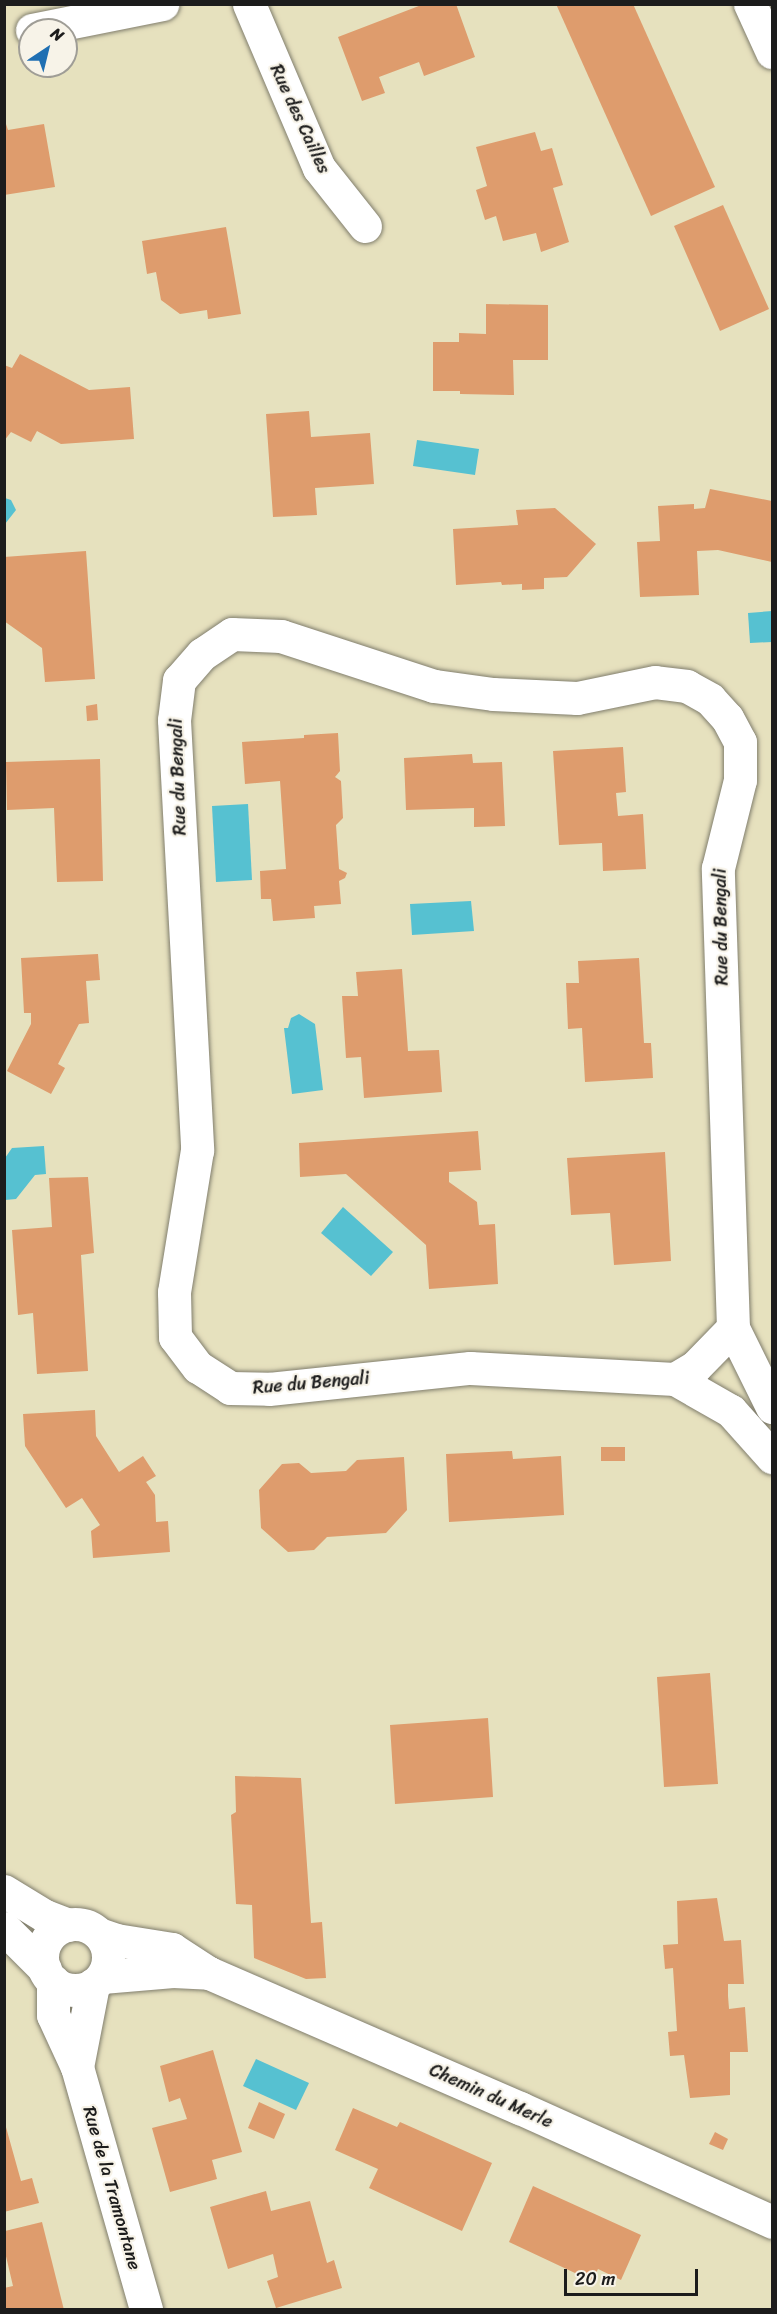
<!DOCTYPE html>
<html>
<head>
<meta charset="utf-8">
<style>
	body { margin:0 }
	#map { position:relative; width:777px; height:2314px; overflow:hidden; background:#e6e1be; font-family:Sriracha,sans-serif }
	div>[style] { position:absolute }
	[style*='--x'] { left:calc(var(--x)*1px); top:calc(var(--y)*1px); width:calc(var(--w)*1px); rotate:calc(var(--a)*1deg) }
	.water>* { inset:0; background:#56c1d1 }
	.building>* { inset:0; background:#de9c6d }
	.roads { filter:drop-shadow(0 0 2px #817e6d) drop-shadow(0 0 2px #817e6d) }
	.minor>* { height:33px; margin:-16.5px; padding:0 16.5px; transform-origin:16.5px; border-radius:16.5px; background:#fff }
	.tertiary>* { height:33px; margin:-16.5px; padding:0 16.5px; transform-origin:16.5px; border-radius:16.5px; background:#fff }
	.tertiary>.ring { margin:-16.5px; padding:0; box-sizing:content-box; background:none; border:33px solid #fff; border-radius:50% }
	span { translate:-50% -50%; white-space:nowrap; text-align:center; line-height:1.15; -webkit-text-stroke:4.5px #f7f3e8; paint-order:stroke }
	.street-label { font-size:18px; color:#1c1c1c }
	.frame { position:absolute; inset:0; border:6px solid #1c1c1c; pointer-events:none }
	.north { position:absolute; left:18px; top:18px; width:60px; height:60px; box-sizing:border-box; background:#f7f3e8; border:2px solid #9f9d96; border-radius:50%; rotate:35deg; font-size:16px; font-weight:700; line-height:24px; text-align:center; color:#1c1c1c }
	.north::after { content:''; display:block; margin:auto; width:21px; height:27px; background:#1f6fb2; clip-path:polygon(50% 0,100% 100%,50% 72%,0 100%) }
	.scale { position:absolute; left:564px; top:2269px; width:134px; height:27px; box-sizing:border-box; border:3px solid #1c1c1c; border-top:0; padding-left:8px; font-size:18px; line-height:21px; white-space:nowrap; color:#1c1c1c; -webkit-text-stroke:4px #f7f3e8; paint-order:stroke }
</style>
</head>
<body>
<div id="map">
	<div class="water">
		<div style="clip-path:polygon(417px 440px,479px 449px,475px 475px,413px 466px)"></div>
		<div style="clip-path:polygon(5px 498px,11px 500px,16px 510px,5px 524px)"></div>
		<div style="clip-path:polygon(772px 611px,772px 642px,750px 643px,748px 613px)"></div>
		<div style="clip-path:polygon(248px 804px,252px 880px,216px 882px,212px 806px)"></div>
		<div style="clip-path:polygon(471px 901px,474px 931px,412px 935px,410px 904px)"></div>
		<div style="clip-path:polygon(299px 1014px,315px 1024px,323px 1090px,292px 1094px,284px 1028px,288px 1028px,291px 1018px)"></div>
		<div style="clip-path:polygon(44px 1146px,46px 1174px,35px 1175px,16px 1199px,5px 1200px,5px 1158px,12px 1148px)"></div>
		<div style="clip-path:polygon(343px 1207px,393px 1252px,371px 1276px,321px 1233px)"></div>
		<div style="clip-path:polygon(256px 2059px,309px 2083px,296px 2110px,243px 2086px)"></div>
	</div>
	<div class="building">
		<div style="clip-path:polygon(424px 4px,456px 4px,475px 57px,424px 76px,419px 62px,379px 77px,385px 93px,362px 101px,338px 37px)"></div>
		<div style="clip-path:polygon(556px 4px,633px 4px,715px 187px,651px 216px)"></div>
		<div style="clip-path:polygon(4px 118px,8px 130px,44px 124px,55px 187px,4px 195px)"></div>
		<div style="clip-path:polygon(535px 132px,541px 151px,552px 148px,563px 185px,553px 188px,569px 242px,541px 252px,536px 233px,503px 241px,496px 216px,485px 220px,476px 190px,487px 186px,476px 147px)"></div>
		<div style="clip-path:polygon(723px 205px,769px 309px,720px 331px,674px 226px)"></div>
		<div style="clip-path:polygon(226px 227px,241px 314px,208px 319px,207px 310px,180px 314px,161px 300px,156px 272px,147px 274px,142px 241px)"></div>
		<div style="clip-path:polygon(486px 304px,548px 305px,548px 360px,513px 360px,514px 395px,460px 394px,460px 391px,433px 391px,433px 342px,459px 342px,459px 333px,486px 334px)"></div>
		<div style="clip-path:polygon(20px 354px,89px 390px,130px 387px,134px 439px,61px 444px,37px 431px,31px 442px,11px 432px,4px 441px,4px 365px,12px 368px)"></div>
		<div style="clip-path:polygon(309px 411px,311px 437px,370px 433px,374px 484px,315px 488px,317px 515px,273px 517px,266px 414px)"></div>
		<div style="clip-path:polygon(710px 489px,772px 501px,772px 562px,718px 550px,697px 551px,699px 595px,640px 597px,637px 542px,660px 541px,658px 506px,694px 504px,694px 509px,705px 508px)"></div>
		<div style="clip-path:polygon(555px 508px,596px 544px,567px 577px,544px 578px,544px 589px,522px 590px,522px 584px,502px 585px,501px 582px,456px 585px,453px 529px,518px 525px,516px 510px)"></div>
		<div style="clip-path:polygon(86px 551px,95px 679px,45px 682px,42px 648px,4px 621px,4px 557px)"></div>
		<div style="clip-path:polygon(97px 704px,98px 720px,87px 721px,86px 706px)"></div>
		<div style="clip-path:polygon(338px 733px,340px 771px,335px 777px,341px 781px,343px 818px,336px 825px,339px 869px,347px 873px,345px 878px,339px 881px,341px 904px,314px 906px,315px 918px,273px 921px,271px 899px,261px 899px,260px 871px,286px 869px,280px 781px,245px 784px,242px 742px,304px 738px,304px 735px)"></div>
		<div style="clip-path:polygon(623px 747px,626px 792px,616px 793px,618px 816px,643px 814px,646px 869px,603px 871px,602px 843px,559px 845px,553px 751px)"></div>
		<div style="clip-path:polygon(472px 754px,473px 763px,502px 762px,505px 826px,474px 827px,474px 808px,406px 810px,404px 758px)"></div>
		<div style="clip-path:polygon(100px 759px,103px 881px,57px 882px,54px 808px,7px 810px,6px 762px)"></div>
		<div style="clip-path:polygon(98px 954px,100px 980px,86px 981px,89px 1023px,79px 1024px,58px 1064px,65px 1068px,51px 1094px,7px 1071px,31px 1024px,31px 1013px,24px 1013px,21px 958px)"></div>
		<div style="clip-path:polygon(639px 958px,644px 1043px,651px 1043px,653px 1078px,585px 1082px,582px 1028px,568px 1029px,566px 983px,579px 983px,578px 961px)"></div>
		<div style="clip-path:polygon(402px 969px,408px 1051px,439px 1050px,442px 1092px,364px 1098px,361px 1057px,346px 1058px,342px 996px,358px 996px,356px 972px)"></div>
		<div style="clip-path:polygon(478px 1131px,481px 1170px,449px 1172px,449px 1182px,477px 1202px,479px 1225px,495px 1224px,498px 1284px,429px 1289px,426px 1245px,346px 1174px,300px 1177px,299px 1143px)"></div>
		<div style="clip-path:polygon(665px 1152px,671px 1261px,614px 1265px,610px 1213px,571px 1215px,567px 1158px)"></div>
		<div style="clip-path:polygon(88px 1177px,94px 1253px,81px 1255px,88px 1371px,37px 1374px,33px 1313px,18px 1315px,12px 1230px,52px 1227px,49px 1178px)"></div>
		<div style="clip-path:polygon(95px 1410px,96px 1436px,119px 1472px,143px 1456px,156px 1476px,146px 1482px,155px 1495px,156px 1522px,168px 1521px,170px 1552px,93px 1558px,91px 1531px,100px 1525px,82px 1498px,66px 1508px,25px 1446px,23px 1414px)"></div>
		<div style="clip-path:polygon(601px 1447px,625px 1447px,625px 1461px,601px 1461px)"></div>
		<div style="clip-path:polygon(512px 1451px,513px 1459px,561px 1456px,564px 1515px,449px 1522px,446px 1454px)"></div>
		<div style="clip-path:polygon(404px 1457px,407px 1510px,386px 1533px,327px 1537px,314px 1550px,288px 1552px,261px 1528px,259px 1490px,282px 1464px,299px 1463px,311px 1473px,346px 1471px,357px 1460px)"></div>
		<div style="clip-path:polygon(710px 1673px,718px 1784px,664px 1787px,657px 1677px)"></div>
		<div style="clip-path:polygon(488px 1718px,493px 1797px,395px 1804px,390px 1725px)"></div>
		<div style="clip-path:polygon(235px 1776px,301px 1778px,311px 1923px,322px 1922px,326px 1978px,306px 1979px,254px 1958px,252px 1905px,236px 1904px,231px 1815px,236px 1812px)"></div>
		<div style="clip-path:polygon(717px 1898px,724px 1941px,741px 1940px,744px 1984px,728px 1984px,728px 1996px,729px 2009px,745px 2007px,748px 2052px,730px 2052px,730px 2095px,690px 2098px,684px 2055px,670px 2056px,668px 2032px,677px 2031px,673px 1968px,665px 1969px,663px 1945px,678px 1944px,677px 1901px)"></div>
		<div style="clip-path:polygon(213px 2050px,242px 2152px,212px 2160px,217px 2179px,170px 2192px,152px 2128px,187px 2119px,180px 2098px,169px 2102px,160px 2066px)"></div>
		<div style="clip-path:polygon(259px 2102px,285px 2114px,274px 2139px,248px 2128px)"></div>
		<div style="clip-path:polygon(353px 2108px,397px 2127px,400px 2122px,492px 2163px,462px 2231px,369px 2188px,378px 2169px,335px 2150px)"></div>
		<div style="clip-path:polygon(4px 2120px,21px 2181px,32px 2178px,39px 2203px,4px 2212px)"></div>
		<div style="clip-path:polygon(715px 2132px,728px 2139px,723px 2150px,709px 2144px)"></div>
		<div style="clip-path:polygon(533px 2186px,641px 2235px,621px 2280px,598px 2269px,592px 2281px,509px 2242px)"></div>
		<div style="clip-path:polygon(266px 2191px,271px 2211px,310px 2201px,327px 2263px,334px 2260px,342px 2288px,276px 2308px,267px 2281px,278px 2277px,273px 2254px,228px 2269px,210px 2207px)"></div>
		<div style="clip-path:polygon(42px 2222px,64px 2310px,4px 2310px,4px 2288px,13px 2286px,5px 2252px,5px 2231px)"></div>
	</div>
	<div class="roads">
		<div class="minor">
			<div style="--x:249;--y:4;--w:178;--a:66.9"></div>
			<div style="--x:319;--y:168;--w:74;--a:51.6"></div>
			<div style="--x:750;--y:4;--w:53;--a:65.4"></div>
			<div style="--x:32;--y:30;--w:133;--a:-11.3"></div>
			<div style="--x:675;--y:1379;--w:23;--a:-31"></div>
			<div style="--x:695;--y:1367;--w:54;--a:-45.7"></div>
			<div style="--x:772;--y:1407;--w:88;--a:-116.3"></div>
			<div style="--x:733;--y:1328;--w:460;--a:-91.9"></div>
			<div style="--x:718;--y:868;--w:91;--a:-76"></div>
			<div style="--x:740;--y:780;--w:38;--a:-90"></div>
			<div style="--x:740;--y:742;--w:27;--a:-118"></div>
			<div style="--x:727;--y:718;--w:25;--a:-132"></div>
			<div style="--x:710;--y:699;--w:26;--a:-151"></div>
			<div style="--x:687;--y:686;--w:32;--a:-173"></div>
			<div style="--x:655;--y:682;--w:80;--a:168.4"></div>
			<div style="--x:577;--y:698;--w:84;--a:-177.3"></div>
			<div style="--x:493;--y:694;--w:60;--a:-172.3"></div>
			<div style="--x:434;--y:686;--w:161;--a:-161.9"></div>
			<div style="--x:281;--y:636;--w:49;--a:-177.7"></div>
			<div style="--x:232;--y:634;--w:36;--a:146"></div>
			<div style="--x:202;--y:654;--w:35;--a:131"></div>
			<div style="--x:179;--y:680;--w:40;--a:97.1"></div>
			<div style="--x:174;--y:720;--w:431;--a:86.9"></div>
			<div style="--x:197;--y:1150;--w:144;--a:99.2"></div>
			<div style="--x:174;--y:1292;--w:45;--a:88.7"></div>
			<div style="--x:175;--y:1337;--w:38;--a:53"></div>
			<div style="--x:198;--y:1367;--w:38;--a:33"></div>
			<div style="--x:230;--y:1388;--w:39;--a:1"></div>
			<div style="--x:269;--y:1389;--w:202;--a:-6"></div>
			<div style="--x:470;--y:1368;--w:205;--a:3.1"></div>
			<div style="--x:675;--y:1379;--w:64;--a:29.7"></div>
			<div style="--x:731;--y:1411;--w:62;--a:48.3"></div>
			<div style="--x:53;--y:1981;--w:34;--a:90"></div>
			<div style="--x:53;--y:2015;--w:57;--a:65.2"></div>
			<div style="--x:77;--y:2067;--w:253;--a:74.1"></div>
			<div style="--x:77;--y:2067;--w:84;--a:-79"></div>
		</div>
		<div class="tertiary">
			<div style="--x:4;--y:1891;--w:48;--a:31.4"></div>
			<div style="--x:45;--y:1916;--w:25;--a:21"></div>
			<div class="ring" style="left:42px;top:1924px;width:33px;height:33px"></div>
			<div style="--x:4;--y:1928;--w:58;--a:45"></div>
			<div style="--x:99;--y:1934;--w:18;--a:19"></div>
			<div style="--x:116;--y:1940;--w:57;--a:9.1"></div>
			<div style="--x:172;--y:1949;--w:44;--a:33"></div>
			<div style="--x:209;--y:1973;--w:339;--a:23.5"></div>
			<div style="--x:520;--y:2108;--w:277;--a:24.3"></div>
			<div style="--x:102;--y:1977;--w:71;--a:-4.8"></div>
			<div style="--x:173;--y:1971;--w:36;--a:3"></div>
		</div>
	</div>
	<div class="street-label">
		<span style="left:300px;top:119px;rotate:65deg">Rue des Cailles</span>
		<span style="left:178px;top:777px;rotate:-92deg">Rue du Bengali</span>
		<span style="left:721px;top:927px;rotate:-91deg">Rue du Bengali</span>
		<span style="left:311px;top:1383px;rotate:-5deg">Rue du Bengali</span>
		<span style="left:491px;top:2096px;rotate:24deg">Chemin du Merle</span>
		<span style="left:112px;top:2188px;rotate:74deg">Rue de la Tramontane</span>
	</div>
	<div class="frame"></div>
	<div class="north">N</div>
	<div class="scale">20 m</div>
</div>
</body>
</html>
